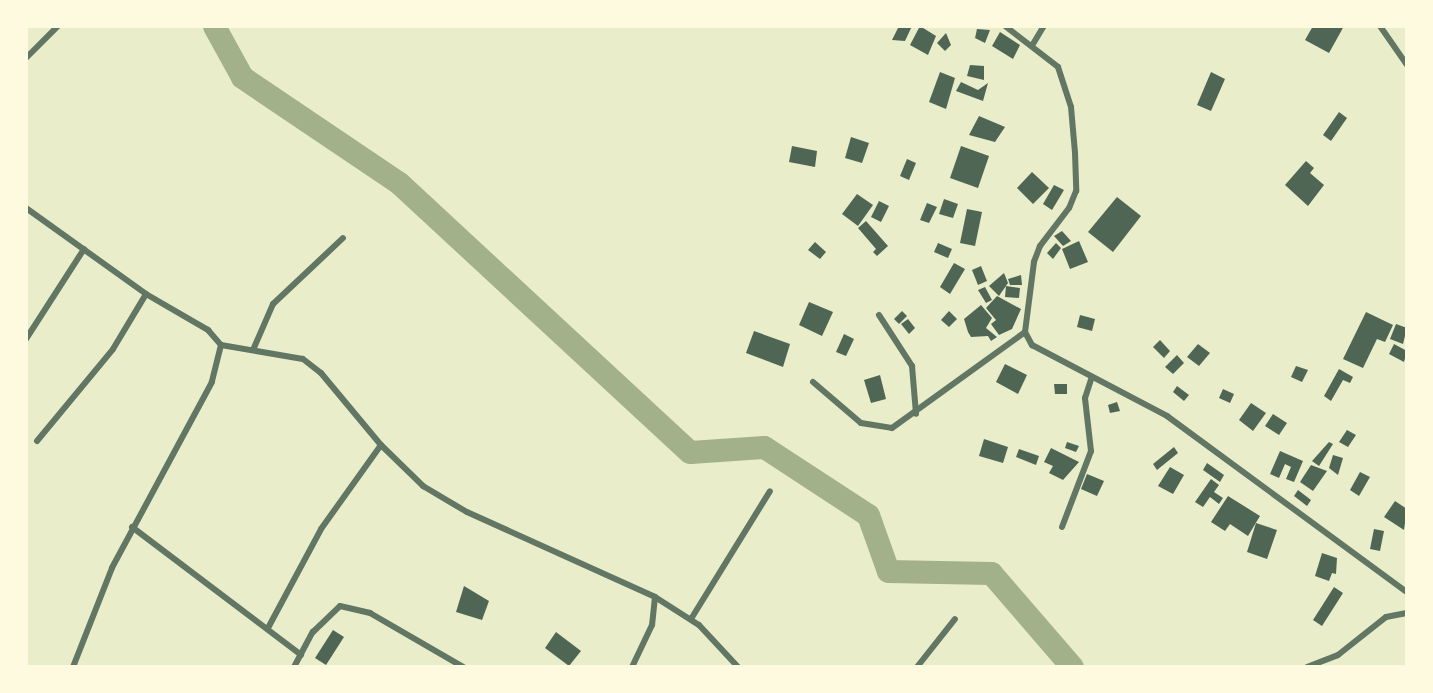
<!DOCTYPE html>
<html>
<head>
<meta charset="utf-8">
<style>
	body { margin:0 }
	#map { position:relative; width:1433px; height:693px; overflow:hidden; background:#e9edc9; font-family:Manrope,sans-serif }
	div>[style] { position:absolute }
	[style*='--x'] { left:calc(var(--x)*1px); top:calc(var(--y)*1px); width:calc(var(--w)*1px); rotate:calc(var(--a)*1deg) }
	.river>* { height:23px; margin:-11.5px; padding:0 11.5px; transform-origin:11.5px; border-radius:11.5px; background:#a3b18a }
	.building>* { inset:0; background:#4f6655 }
	.minor>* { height:6px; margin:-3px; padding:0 3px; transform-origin:3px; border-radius:3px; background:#617663 }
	span { translate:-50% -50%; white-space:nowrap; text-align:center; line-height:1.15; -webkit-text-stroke:5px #fefae0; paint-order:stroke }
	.frame { position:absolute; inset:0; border:28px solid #fefae0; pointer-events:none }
</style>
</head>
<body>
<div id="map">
	<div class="river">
		<div style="--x:214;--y:26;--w:58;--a:61.2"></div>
		<div style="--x:242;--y:77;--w:189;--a:34"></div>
		<div style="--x:399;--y:183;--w:396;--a:42.8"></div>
		<div style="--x:690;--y:452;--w:74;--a:-3.9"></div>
		<div style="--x:764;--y:447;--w:124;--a:33.2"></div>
		<div style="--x:868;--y:515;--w:59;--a:70.3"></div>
		<div style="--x:888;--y:571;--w:103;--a:1.1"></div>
		<div style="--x:991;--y:573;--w:124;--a:49.2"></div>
	</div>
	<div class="building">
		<div style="clip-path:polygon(899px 26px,912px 26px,905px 41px,892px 40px)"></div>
		<div style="clip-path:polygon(920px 26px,936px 36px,928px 55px,910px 45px)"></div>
		<div style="clip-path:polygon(1313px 26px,1344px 26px,1329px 53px,1305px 40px)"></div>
		<div style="clip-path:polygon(977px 29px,990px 30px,985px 43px,975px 38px)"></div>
		<div style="clip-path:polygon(1000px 32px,1020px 45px,1013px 59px,992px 46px)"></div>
		<div style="clip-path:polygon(946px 33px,951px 45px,945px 51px,937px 43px)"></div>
		<div style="clip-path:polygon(970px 65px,984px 66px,984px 80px,967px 76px)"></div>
		<div style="clip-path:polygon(940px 72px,955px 78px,946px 109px,929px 102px)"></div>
		<div style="clip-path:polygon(1211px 72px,1225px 79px,1211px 111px,1197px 105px)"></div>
		<div style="clip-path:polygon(961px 82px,978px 90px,988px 83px,983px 101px,956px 91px)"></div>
		<div style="clip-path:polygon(1339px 112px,1347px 118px,1331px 141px,1323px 135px)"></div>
		<div style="clip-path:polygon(979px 116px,1005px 127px,995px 142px,969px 135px)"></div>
		<div style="clip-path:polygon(851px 137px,869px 143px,862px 163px,845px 158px)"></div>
		<div style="clip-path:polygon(792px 146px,817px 151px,815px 167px,789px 162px)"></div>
		<div style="clip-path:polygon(961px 146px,989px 156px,978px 188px,950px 178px)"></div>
		<div style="clip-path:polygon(907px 159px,916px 163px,909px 180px,900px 176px)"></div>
		<div style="clip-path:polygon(1306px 161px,1314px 168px,1310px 173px,1324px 185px,1308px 206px,1285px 185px)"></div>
		<div style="clip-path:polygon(1032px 172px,1049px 188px,1033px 204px,1017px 188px)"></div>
		<div style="clip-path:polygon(1054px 185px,1064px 190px,1052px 210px,1043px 204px)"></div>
		<div style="clip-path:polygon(857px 194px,873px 205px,858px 226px,842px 214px)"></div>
		<div style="clip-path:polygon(1117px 197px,1141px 216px,1113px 252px,1088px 232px)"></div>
		<div style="clip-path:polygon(944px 199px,958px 204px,953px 218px,939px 214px)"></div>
		<div style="clip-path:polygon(879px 201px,889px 206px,881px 222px,871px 217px)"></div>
		<div style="clip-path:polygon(927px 203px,937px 207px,929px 223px,920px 220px)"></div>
		<div style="clip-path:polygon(967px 209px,982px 212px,975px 246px,960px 243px)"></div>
		<div style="clip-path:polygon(866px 221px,888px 246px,877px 256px,873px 252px,876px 249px,858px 228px)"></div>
		<div style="clip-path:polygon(1062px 231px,1071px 241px,1063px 246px,1054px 236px)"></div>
		<div style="clip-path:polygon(1079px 241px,1088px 262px,1070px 269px,1062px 249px)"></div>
		<div style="clip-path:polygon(815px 242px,826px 252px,820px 259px,808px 250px)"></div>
		<div style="clip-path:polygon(938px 243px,952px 249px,948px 258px,934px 252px)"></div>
		<div style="clip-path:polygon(1056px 243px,1061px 248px,1053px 259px,1047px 253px)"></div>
		<div style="clip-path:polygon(954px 263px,965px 269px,950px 294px,940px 287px)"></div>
		<div style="clip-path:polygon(981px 266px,987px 281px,978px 285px,972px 270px)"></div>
		<div style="clip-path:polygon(1004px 273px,1008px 283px,999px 296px,989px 286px)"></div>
		<div style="clip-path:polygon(1021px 275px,1022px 285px,1010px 285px,1008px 279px)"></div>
		<div style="clip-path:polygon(1006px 286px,1020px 288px,1019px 298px,1005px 297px)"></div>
		<div style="clip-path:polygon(985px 287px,992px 300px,986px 303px,978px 290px)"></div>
		<div style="clip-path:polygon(997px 296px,1021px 309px,1012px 329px,999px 335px,991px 324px,996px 320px,1001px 326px,986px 308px)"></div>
		<div style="clip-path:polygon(809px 302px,833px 312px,822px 336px,799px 325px)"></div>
		<div style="clip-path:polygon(981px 305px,992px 318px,986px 328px,997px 337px,991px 341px,988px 336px,971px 337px,968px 332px,964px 319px)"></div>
		<div style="clip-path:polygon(902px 311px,907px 316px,899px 324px,894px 319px)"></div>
		<div style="clip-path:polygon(949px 311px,957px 319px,949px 327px,941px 320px)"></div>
		<div style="clip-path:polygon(1366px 312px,1393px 325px,1385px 342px,1377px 339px,1363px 368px,1343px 359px)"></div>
		<div style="clip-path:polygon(1080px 315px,1095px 319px,1092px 331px,1077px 327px)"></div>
		<div style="clip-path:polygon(908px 319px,915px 328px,909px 334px,901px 324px)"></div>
		<div style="clip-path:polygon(1396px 324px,1407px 328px,1403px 344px,1390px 339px)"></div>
		<div style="clip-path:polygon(754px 331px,790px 344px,783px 367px,746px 353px)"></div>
		<div style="clip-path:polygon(844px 334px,854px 339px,846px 356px,836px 352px)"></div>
		<div style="clip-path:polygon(1160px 340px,1170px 351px,1164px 358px,1153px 347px)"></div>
		<div style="clip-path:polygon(1198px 344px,1210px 353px,1199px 366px,1187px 357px)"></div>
		<div style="clip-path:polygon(1394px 344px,1407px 351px,1404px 362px,1389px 354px)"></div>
		<div style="clip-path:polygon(1177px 355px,1184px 363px,1173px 374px,1165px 367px)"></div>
		<div style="clip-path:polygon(1005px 364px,1027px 375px,1018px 394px,996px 382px)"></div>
		<div style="clip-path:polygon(1296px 366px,1308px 370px,1302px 382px,1291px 377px)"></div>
		<div style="clip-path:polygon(1339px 369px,1353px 377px,1350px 383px,1343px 380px,1331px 401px,1324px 396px)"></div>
		<div style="clip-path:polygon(880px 375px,886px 399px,871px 403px,864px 380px)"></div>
		<div style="clip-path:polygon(1054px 384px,1067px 384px,1067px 394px,1055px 394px)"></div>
		<div style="clip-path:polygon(1177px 386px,1189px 395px,1184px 401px,1173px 392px)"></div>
		<div style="clip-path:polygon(1223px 389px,1234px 394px,1230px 403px,1219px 398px)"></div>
		<div style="clip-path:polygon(1117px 402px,1120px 411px,1110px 413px,1108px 405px)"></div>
		<div style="clip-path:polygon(1251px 403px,1266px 413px,1253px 431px,1239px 420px)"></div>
		<div style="clip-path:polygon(1273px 414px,1287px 423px,1279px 435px,1265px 426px)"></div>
		<div style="clip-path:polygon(1347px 430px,1356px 435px,1348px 447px,1339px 442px)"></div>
		<div style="clip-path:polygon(984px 439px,1008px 447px,1003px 463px,979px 456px)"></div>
		<div style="clip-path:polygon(1067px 442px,1079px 446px,1076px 452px,1065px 448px)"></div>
		<div style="clip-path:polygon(1329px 442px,1333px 444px,1319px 466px,1312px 461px)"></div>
		<div style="clip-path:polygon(1174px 447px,1178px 453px,1157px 470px,1153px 464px)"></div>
		<div style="clip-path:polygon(1051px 448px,1079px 462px,1063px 480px,1049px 473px,1053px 466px,1044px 462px)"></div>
		<div style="clip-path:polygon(1019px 449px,1039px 456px,1036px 465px,1016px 457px)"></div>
		<div style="clip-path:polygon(1280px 451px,1303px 461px,1294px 482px,1286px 479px,1291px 467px,1285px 464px,1279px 478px,1270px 474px)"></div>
		<div style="clip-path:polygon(1333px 455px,1343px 458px,1338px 475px,1329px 468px)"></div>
		<div style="clip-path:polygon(1207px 463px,1224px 475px,1220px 482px,1203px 470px)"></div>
		<div style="clip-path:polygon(1311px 465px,1327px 471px,1313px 491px,1300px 482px)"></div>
		<div style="clip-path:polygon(1170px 467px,1184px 475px,1173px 494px,1158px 486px)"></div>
		<div style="clip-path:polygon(1360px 472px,1370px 477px,1359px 496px,1350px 490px)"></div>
		<div style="clip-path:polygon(1087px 474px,1104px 481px,1097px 496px,1081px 489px)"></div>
		<div style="clip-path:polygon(1211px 479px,1219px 485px,1214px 492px,1223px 498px,1219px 504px,1210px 497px,1203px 507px,1195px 502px)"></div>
		<div style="clip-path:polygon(1298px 490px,1311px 500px,1307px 506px,1294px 496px)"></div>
		<div style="clip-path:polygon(1228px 496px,1260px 516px,1248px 536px,1230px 524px,1225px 531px,1211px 522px)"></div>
		<div style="clip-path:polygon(1395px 501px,1407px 509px,1404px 530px,1384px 517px)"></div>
		<div style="clip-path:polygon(1256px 523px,1277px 530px,1267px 559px,1247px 552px)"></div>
		<div style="clip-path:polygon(1374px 529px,1384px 531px,1380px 551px,1370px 549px)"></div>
		<div style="clip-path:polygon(1322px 553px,1337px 558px,1336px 574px,1332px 573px,1329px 581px,1315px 576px)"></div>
		<div style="clip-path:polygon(464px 586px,489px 601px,482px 620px,456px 612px)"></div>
		<div style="clip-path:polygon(1334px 587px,1343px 593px,1322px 626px,1313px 620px)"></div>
		<div style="clip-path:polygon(333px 630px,344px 637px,326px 665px,315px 658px)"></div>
		<div style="clip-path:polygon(556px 632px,581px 651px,569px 666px,545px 648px)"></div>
	</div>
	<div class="minor">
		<div style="--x:1005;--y:26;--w:67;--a:37.7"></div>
		<div style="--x:1058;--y:67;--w:42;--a:72"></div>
		<div style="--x:1071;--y:107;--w:46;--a:85"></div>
		<div style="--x:1075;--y:153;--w:38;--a:88"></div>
		<div style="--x:1076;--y:191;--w:18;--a:112"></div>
		<div style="--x:1069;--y:208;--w:48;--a:127.3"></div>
		<div style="--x:1040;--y:246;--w:17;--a:111"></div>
		<div style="--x:1034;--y:262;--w:71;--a:97.3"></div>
		<div style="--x:1025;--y:332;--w:15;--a:62"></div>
		<div style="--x:1032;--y:345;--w:153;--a:27.7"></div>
		<div style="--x:1167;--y:416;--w:298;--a:36.3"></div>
		<div style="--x:1380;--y:26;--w:47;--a:55.3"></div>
		<div style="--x:1033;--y:44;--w:21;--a:-59"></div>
		<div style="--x:26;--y:58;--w:45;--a:-45"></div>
		<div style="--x:26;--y:208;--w:148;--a:35.6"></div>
		<div style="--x:146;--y:294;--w:72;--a:30.1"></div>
		<div style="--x:208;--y:330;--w:20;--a:49"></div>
		<div style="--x:221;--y:345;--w:38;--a:104"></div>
		<div style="--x:212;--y:382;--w:211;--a:118.3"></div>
		<div style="--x:112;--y:568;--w:106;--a:111.5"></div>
		<div style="--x:879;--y:315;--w:61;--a:57.1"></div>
		<div style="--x:912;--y:366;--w:48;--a:85.2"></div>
		<div style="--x:26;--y:339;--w:107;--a:-57.2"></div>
		<div style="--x:221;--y:345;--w:83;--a:9.7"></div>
		<div style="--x:303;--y:359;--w:23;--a:38"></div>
		<div style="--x:321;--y:373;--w:94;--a:50.2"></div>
		<div style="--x:381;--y:445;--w:59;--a:44.3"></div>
		<div style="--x:423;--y:486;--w:51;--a:30.6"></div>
		<div style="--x:467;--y:512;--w:206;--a:24.3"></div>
		<div style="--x:655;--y:597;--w:28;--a:96"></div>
		<div style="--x:652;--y:625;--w:47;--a:115.5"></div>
		<div style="--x:253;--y:350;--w:50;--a:-66.5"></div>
		<div style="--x:273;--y:304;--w:96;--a:-43.3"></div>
		<div style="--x:813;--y:382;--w:63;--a:40.5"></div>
		<div style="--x:861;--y:423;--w:31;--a:9"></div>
		<div style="--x:892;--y:428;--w:164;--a:-35.8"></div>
		<div style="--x:37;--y:441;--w:119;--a:-50.4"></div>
		<div style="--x:113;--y:349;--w:64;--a:-59"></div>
		<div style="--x:132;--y:527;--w:212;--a:37.1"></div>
		<div style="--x:1062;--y:527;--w:81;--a:-69.1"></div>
		<div style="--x:1091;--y:451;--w:53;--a:-96.5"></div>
		<div style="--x:1085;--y:398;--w:22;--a:-72"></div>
		<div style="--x:655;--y:597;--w:52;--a:32.5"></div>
		<div style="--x:699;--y:625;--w:57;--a:47.1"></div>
		<div style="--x:691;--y:619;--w:150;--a:-58.3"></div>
		<div style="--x:268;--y:628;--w:112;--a:-61.8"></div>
		<div style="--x:321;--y:529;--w:103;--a:-54.5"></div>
		<div style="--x:294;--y:667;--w:40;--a:-62"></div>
		<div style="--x:313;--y:632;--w:37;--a:-44"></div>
		<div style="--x:340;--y:606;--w:31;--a:13"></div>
		<div style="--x:370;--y:613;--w:108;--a:30.1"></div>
		<div style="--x:917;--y:667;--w:61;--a:-51.6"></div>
		<div style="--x:1307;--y:667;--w:33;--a:-21"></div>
		<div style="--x:1338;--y:655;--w:61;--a:-38.4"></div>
		<div style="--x:1386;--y:617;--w:21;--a:-11"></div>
	</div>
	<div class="frame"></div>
</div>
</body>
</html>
